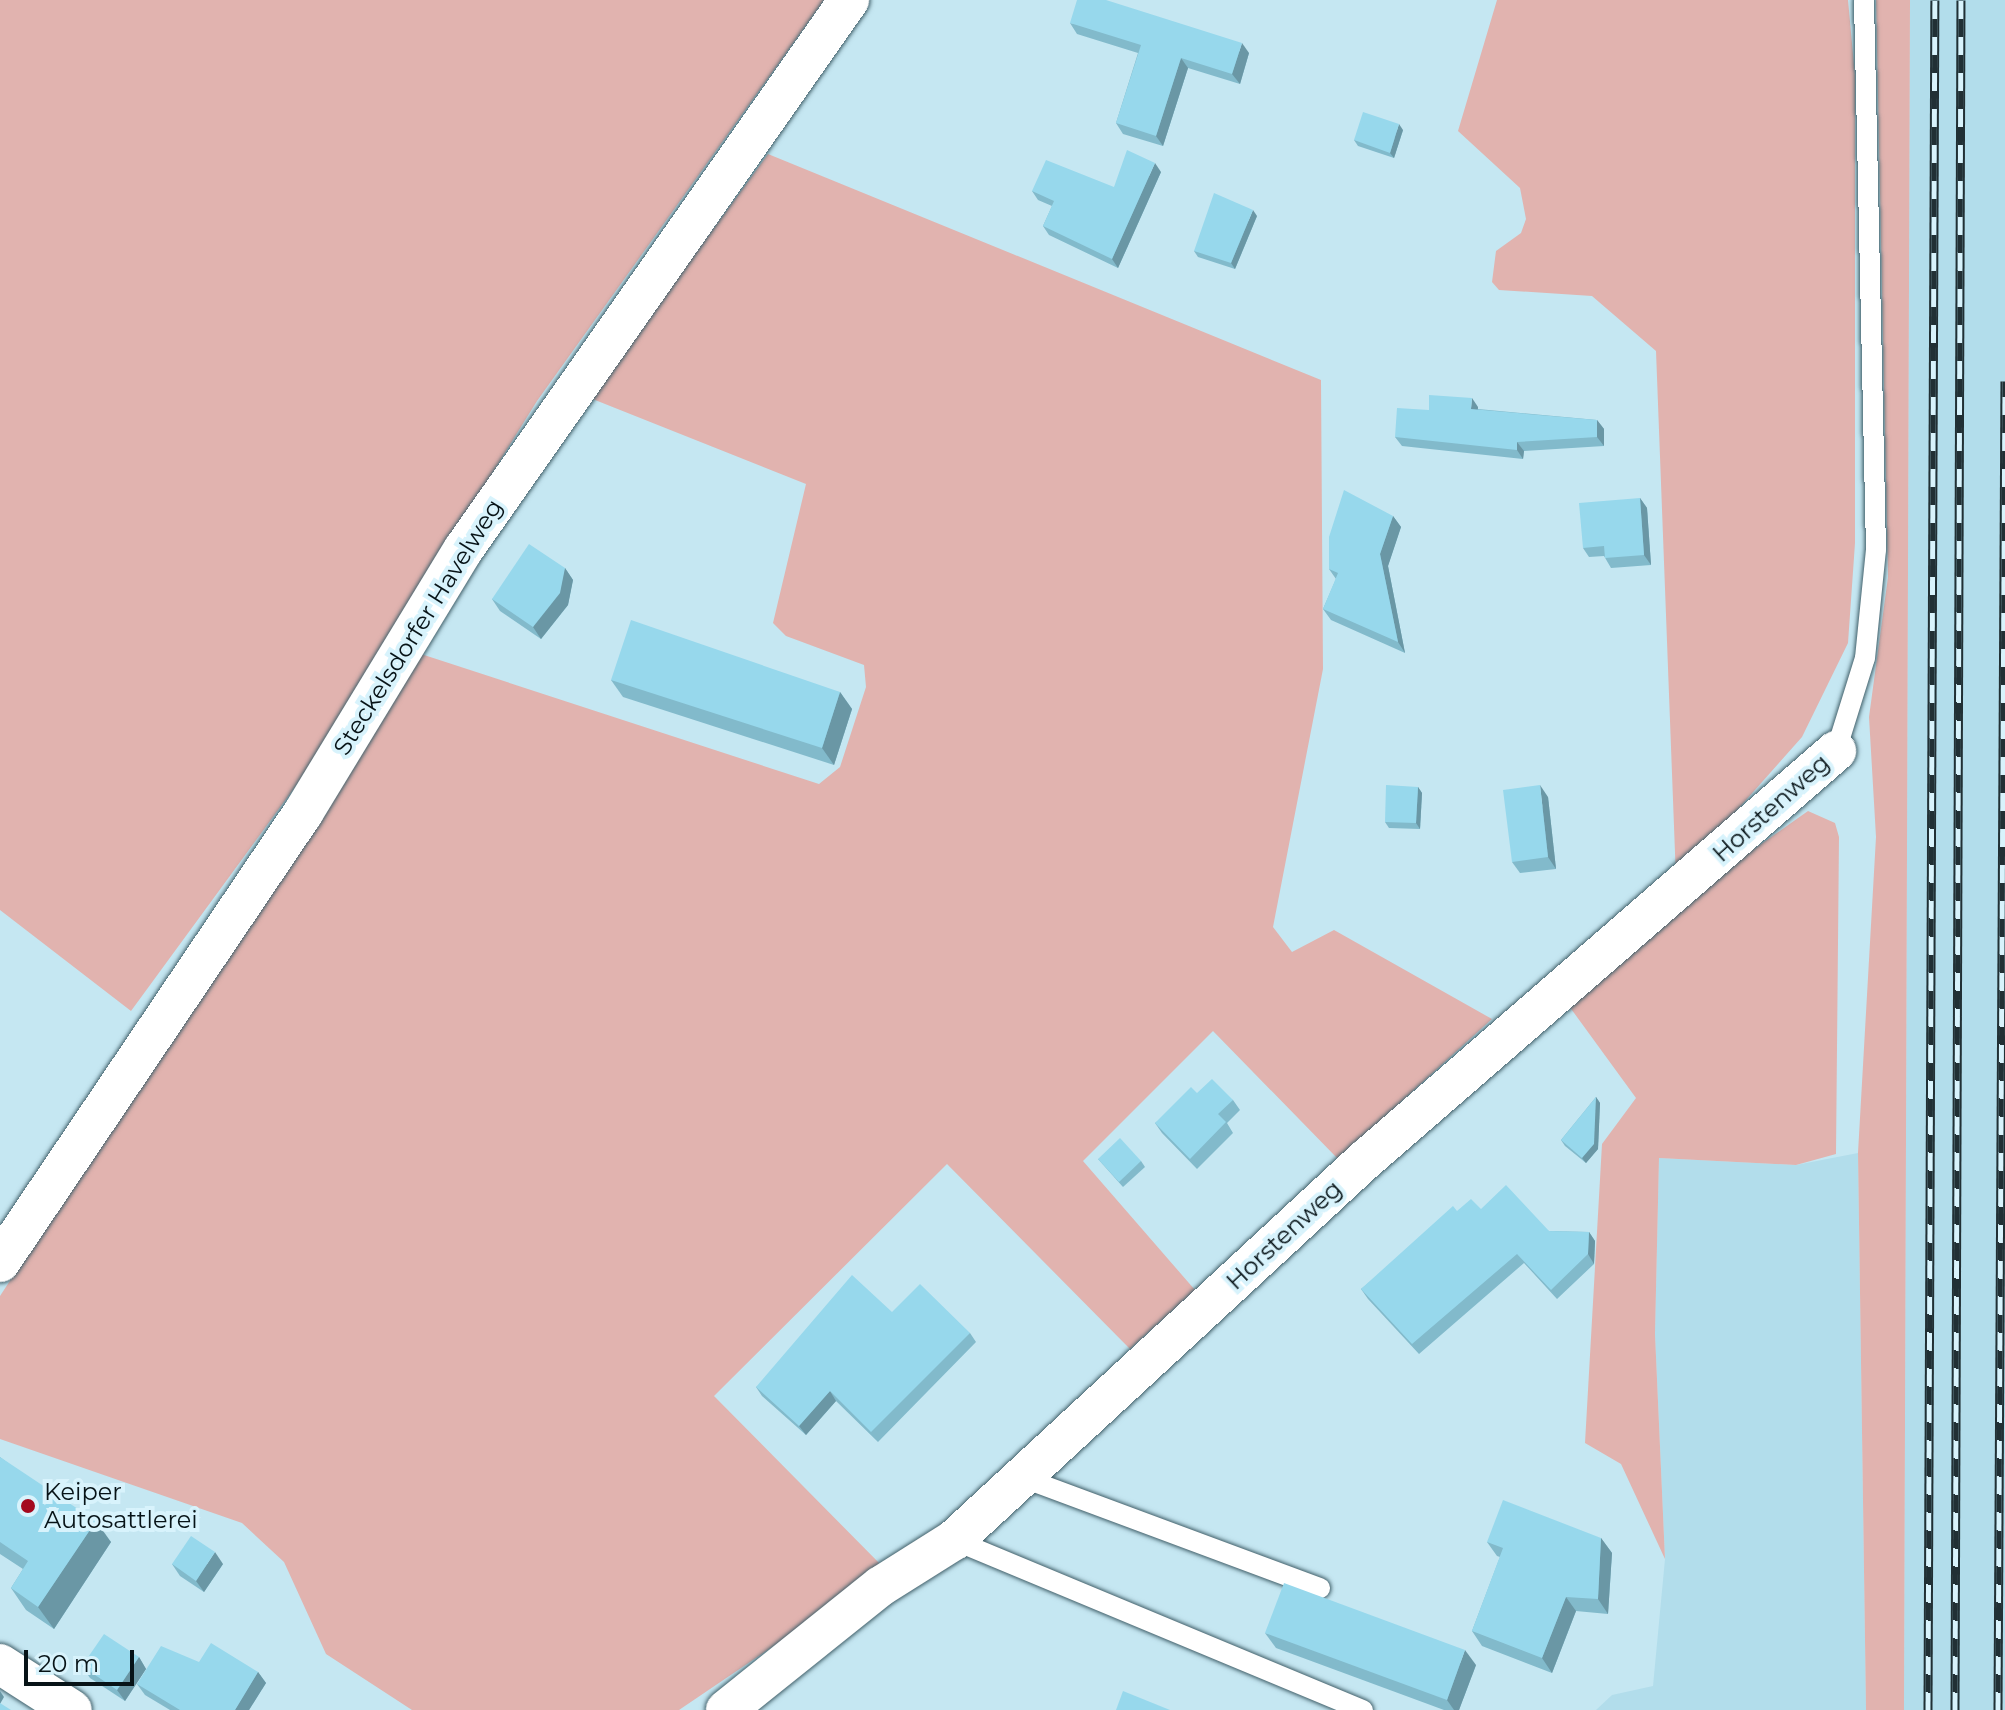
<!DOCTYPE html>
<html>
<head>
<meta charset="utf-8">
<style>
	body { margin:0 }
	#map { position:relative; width:2005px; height:1710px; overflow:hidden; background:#c5e7f2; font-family:Montserrat,sans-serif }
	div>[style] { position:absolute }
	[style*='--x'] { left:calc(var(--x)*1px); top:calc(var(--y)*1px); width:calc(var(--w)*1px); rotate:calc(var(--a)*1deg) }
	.built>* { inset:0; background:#b2ddeb }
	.green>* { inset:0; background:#e1b3af }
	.roads { filter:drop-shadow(0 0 2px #415f69) drop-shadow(0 0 2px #415f69) }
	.lane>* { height:20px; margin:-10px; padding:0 10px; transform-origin:10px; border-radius:10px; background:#fff }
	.street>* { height:40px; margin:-20px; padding:0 20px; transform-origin:20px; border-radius:20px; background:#fff }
	.rail>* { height:9px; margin-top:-4.5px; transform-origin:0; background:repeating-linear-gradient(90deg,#d8f3fc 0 18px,#213035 0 36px); box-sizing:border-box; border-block:2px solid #213035 }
	.wall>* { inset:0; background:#82bacb }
	.shaded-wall>* { inset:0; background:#6a97a5 }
	.building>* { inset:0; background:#97d8ec }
	.dots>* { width:22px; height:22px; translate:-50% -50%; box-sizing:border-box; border:4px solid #d8f3fc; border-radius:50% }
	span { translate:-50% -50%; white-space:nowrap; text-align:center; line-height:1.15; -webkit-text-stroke:8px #d8f3fc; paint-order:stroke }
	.street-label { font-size:24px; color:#071317 }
	.poi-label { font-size:24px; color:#071317 }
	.left { translate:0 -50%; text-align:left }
	.scale { position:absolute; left:24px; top:1650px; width:110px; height:36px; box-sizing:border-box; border:4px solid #071317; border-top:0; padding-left:10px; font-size:24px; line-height:28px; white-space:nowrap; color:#071317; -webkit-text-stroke:6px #d8f3fc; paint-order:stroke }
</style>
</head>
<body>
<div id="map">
	<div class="built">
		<div style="clip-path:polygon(1910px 0,2005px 0,2005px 1710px,1904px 1710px)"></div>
		<div style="clip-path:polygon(1858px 1153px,1866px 1710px,1596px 1710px,1612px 1695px,1653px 1686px,1665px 1559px,1655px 1334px,1659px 1158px,1796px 1165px)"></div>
	</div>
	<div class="green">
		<div style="clip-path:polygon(0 0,824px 0,537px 401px,311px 765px,131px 1011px,0 910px)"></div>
		<div style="clip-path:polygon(1497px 0,1848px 0,1855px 76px,1855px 543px,1848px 643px,1802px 737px,1676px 879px,1656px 351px,1592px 296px,1499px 290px,1492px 282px,1496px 251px,1521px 233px,1526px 219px,1520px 188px,1458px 131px)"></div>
		<div style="clip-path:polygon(1876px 0,1910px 0,1904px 1710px,1866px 1710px,1858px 1153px,1876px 837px,1869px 717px,1888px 577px)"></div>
		<div style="clip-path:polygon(768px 154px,1321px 380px,1323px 669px,1273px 927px,1292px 952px,1334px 930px,1492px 1019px,1338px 1159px,1213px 1031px,1083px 1161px,1195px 1290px,1130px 1349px,947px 1164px,714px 1396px,886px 1570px,679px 1710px,412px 1710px,326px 1654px,284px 1562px,242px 1523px,0 1439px,0 1296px,421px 654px,819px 784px,840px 767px,866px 687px,864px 665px,786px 636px,773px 623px,806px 484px,590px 398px)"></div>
		<div style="clip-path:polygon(1808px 811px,1835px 823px,1839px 837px,1836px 1154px,1796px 1165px,1659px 1158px,1655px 1334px,1665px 1559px,1621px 1464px,1585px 1443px,1602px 1144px,1636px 1098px,1569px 1006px,1737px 861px)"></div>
	</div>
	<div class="roads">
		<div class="lane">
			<div style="--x:1836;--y:751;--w:97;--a:-72.7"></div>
			<div style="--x:1865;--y:658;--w:109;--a:-84.2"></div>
			<div style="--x:1876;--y:550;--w:550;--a:-91.25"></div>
			<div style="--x:1021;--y:1477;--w:319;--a:20.4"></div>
			<div style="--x:954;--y:1540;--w:443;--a:22.6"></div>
		</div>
		<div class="street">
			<div style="--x:0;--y:1262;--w:542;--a:-55.99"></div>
			<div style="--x:303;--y:813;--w:308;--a:-58.7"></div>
			<div style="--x:463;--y:550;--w:672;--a:-54.94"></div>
			<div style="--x:0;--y:1664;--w:85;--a:32.6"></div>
			<div style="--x:726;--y:1710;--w:198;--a:-38.7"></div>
			<div style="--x:881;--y:1586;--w:86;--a:-32.2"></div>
			<div style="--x:954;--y:1540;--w:560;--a:-42.76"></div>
			<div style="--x:1365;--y:1160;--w:624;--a:-40.97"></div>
		</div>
	</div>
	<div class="rail">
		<div style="--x:1928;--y:1710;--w:1710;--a:-89.77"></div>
		<div style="--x:1955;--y:1710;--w:1710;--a:-89.8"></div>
		<div style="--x:1998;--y:1710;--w:1329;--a:-89.7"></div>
	</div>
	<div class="wall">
		<div style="clip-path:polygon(1070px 23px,1249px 53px,1240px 84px,1188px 68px,1163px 146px,1123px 134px,1116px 123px,1138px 53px,1077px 34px)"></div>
		<div style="clip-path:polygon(1403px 130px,1394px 158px,1358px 146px,1354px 140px)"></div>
		<div style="clip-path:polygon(1161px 172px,1118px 268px,1049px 235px,1043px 226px,1052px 206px,1038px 200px,1032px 191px,1114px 187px)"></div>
		<div style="clip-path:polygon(1257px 216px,1235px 269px,1198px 257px,1194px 251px)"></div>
		<div style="clip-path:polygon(1478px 407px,1478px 409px,1597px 420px,1604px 429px,1604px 446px,1524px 451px,1523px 459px,1402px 446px,1395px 437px,1429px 410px)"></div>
		<div style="clip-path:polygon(1640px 498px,1647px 508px,1651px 565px,1611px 568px,1604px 556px,1589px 557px,1583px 548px)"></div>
		<div style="clip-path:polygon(1393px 516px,1401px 527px,1388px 566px,1405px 653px,1331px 620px,1323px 609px,1336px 579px,1329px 569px)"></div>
		<div style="clip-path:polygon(565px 568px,573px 580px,568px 605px,541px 639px,500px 611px,492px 599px)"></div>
		<div style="clip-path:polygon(611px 680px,840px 692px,852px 709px,834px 765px,623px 697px)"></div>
		<div style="clip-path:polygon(1418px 787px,1422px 793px,1420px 829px,1389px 828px,1385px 822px)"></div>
		<div style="clip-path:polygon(1548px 797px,1556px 869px,1520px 873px,1512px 862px)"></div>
		<div style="clip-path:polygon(1197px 1093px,1233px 1100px,1240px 1110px,1227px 1123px,1233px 1133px,1197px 1169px,1162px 1133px,1155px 1123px)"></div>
		<div style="clip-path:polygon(1596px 1097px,1600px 1103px,1598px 1149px,1586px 1163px,1565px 1146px,1561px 1140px)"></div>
		<div style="clip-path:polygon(1098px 1159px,1141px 1161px,1145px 1167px,1123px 1187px)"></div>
		<div style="clip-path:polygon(1481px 1209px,1549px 1231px,1589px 1232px,1595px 1241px,1594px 1264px,1557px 1299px,1524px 1263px,1419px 1354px,1368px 1299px,1361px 1289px,1457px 1211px)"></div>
		<div style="clip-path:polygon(892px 1312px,970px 1333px,976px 1342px,878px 1442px,836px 1401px,806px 1435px,762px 1396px,756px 1387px)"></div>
		<div style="clip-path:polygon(0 1457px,111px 1542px,54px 1629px,26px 1610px,11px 1588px,23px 1569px,0 1554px)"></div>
		<div style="clip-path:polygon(1601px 1538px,1612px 1553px,1608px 1614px,1576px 1611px,1552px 1673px,1482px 1646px,1472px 1631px,1500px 1557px,1497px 1556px,1487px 1542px)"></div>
		<div style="clip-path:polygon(172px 1564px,223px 1564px,204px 1592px,180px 1576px)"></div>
		<div style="clip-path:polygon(1265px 1633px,1476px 1665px,1459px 1710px,1444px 1710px,1276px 1648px)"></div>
		<div style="clip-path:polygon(139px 1657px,146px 1669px,125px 1701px,90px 1678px,82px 1666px)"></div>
		<div style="clip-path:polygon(199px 1662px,258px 1672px,266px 1683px,249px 1710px,170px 1710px,145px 1695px,137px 1684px)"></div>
	</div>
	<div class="shaded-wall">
		<div style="clip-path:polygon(1242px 43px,1249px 53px,1240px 84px,1232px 74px)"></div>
		<div style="clip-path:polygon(1181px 58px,1188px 68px,1163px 146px,1156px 136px)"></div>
		<div style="clip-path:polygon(1399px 124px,1403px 130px,1394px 158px,1390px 153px)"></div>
		<div style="clip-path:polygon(1155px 163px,1161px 172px,1118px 268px,1112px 259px)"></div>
		<div style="clip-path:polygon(1253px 210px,1257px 216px,1235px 269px,1231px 263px)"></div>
		<div style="clip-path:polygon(1472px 398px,1478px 407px,1477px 418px,1471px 409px)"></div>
		<div style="clip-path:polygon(1597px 420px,1604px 429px,1604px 446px,1597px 437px)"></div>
		<div style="clip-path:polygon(1517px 442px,1524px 451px,1523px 459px,1517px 450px)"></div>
		<div style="clip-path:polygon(1640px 498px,1647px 508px,1651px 565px,1644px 555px)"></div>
		<div style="clip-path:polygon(1393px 516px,1401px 527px,1388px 566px,1405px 653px,1398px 642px,1380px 554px)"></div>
		<div style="clip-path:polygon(565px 568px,573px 580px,568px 605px,541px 639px,533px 627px)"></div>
		<div style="clip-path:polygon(840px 692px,852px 709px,834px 765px,822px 748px)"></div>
		<div style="clip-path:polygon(1540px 785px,1548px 797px,1556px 869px,1548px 857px)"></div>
		<div style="clip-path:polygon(1418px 787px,1422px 793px,1420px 829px,1416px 823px)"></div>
		<div style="clip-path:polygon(1596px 1097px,1600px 1103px,1598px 1149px,1586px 1163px,1582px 1158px)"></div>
		<div style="clip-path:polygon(1589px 1232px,1595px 1241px,1594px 1264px,1588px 1254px)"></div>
		<div style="clip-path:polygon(830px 1391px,836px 1401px,806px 1435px,799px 1426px)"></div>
		<div style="clip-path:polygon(96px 1521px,111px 1542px,54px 1629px,38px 1607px)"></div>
		<div style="clip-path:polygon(1601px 1538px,1612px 1553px,1608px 1614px,1598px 1599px)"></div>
		<div style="clip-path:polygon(215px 1552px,223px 1564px,204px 1592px,196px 1581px)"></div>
		<div style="clip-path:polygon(1566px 1597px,1576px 1611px,1552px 1673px,1542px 1658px)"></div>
		<div style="clip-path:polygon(1465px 1650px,1476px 1665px,1459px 1710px,1454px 1710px,1447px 1700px)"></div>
		<div style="clip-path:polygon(139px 1657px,146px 1669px,125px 1701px,117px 1690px)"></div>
		<div style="clip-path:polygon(258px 1672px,266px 1683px,249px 1710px,235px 1710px)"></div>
		<div style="clip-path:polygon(0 1691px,4px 1697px,0 1704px)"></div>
	</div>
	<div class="building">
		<div style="clip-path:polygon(1077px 0,1106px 0,1242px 43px,1232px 74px,1181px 58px,1156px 136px,1116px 123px,1141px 45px,1070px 23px)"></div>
		<div style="clip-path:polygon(1363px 112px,1399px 124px,1390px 153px,1354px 140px)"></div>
		<div style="clip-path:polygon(1127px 150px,1155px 163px,1112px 259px,1043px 226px,1054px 201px,1032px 191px,1046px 160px,1114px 187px)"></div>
		<div style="clip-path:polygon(1214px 193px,1253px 210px,1231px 263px,1194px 251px)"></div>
		<div style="clip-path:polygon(1429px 395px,1472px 398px,1471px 409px,1597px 420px,1597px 437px,1517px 442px,1517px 450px,1395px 437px,1397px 408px,1429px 410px)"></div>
		<div style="clip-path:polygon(1344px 490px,1393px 516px,1380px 554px,1398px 642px,1323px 609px,1338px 573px,1329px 569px,1329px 537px)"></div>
		<div style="clip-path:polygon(1640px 498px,1644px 555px,1605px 558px,1604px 546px,1583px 548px,1579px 503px)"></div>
		<div style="clip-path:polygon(529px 544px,565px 568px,560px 593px,533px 627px,492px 599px)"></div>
		<div style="clip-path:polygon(631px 620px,840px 692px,822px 748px,611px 680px)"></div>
		<div style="clip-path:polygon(1386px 785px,1418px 787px,1416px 823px,1385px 822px)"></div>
		<div style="clip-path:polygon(1540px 785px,1548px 857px,1512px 862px,1503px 790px)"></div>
		<div style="clip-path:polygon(1212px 1079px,1233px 1100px,1218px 1114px,1226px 1122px,1190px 1159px,1155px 1123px,1191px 1087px,1197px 1093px)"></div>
		<div style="clip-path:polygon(1596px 1097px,1594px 1144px,1582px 1158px,1561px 1140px)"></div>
		<div style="clip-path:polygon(1120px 1138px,1141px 1161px,1119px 1182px,1098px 1159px)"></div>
		<div style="clip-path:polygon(1506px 1185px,1549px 1231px,1589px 1232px,1588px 1254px,1551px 1290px,1517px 1254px,1412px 1344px,1361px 1289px,1453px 1206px,1457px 1211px,1471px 1199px,1481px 1209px)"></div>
		<div style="clip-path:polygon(852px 1275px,892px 1312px,920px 1284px,970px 1333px,871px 1432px,830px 1391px,799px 1426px,756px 1387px)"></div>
		<div style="clip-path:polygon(0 1457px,96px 1521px,38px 1607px,11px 1588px,28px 1561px,0 1542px)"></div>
		<div style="clip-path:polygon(1503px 1500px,1601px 1538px,1598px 1599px,1566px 1597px,1542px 1658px,1472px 1631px,1503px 1548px,1487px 1542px)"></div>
		<div style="clip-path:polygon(191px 1536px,215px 1552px,196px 1581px,172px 1564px)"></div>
		<div style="clip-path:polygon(1284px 1583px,1465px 1650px,1447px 1700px,1265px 1633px)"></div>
		<div style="clip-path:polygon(104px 1634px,139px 1657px,117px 1690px,82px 1666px)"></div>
		<div style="clip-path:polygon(211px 1643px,258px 1672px,235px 1710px,180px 1710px,137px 1684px,161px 1646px,199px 1662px)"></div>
		<div style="clip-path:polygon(1123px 1691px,1170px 1710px,1116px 1710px)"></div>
		<div style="clip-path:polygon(0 1703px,11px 1710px,0 1710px)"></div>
	</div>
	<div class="dots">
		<div style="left:28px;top:1506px;background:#a4091e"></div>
	</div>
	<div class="street-label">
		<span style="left:418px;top:627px;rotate:-58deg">Steckelsdorfer Havelweg</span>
		<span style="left:1771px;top:808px;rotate:-42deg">Horstenweg</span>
		<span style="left:1284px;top:1235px;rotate:-43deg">Horstenweg</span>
	</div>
	<div class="poi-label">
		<span class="left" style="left:44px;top:1506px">Keiper<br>Autosattlerei</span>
	</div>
	<div class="scale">20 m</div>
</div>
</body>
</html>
